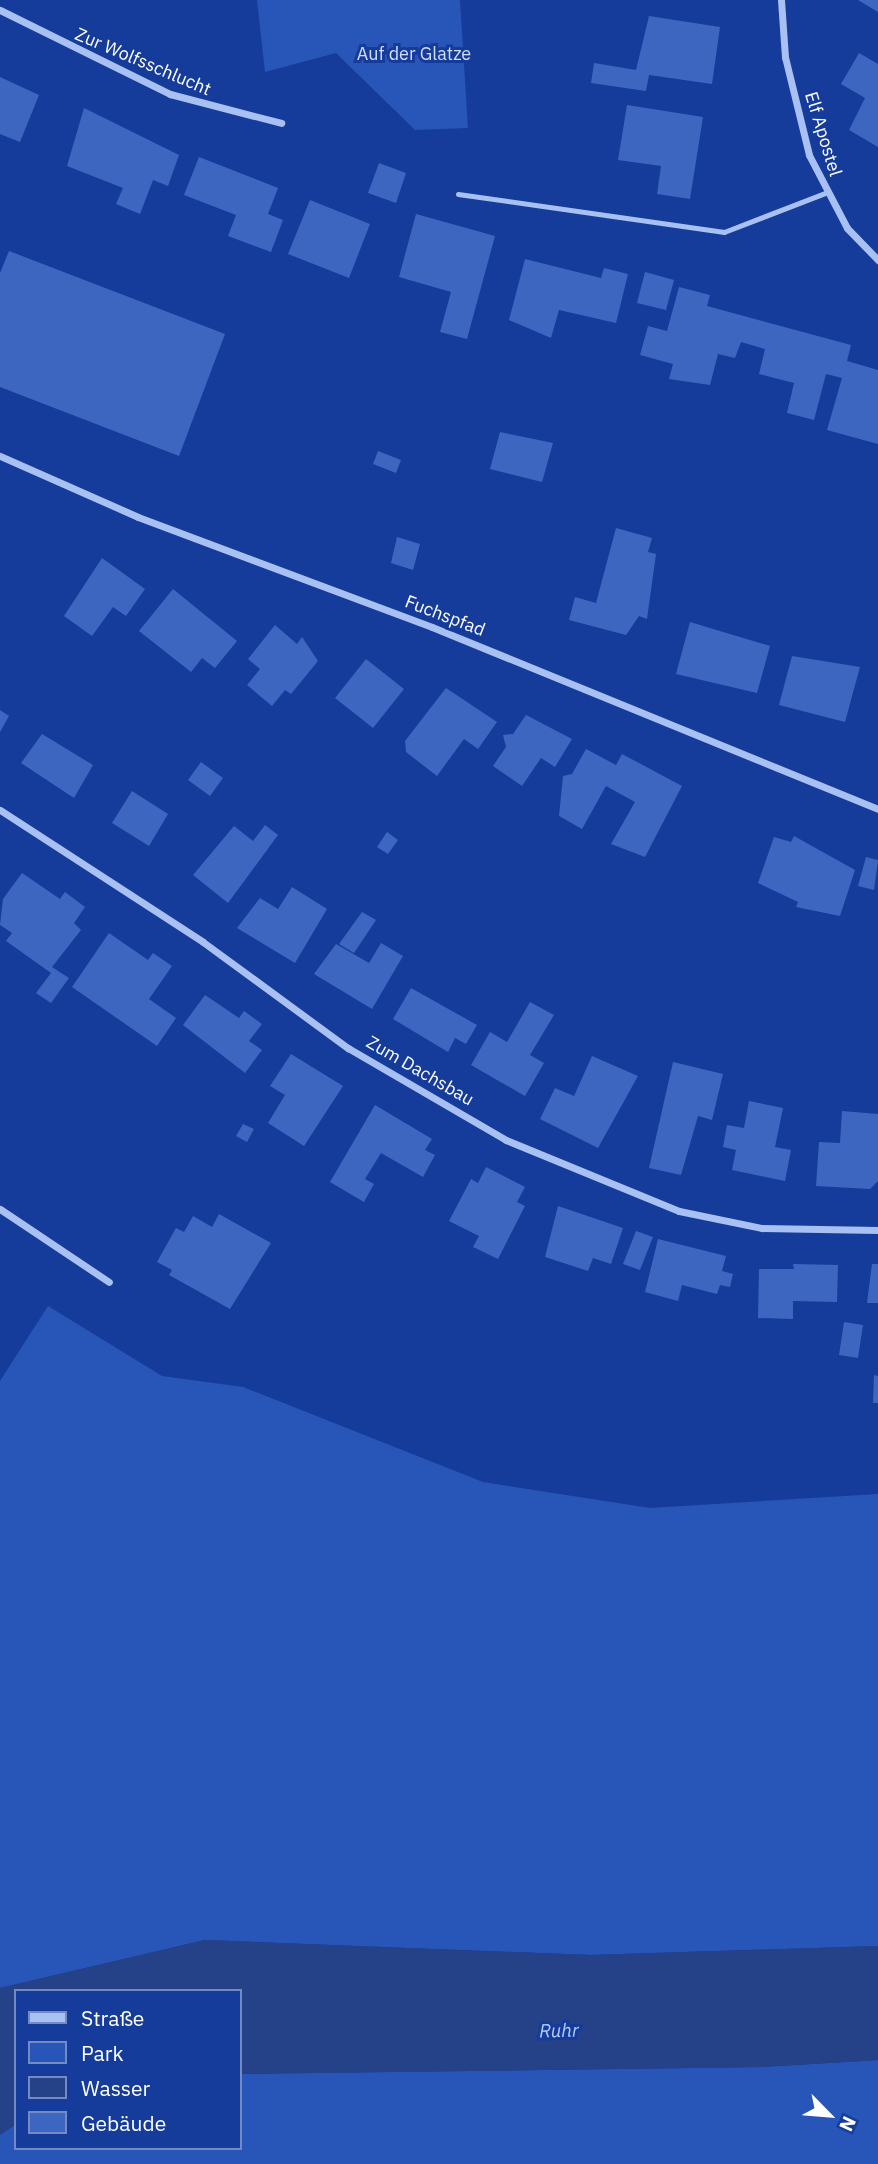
<!DOCTYPE html>
<html>
<head>
<meta charset="utf-8">
<style>
	body { margin:0 }
	#map { position:relative; width:878px; height:2164px; overflow:hidden; background:#153c9a; font-family:"IBM Plex Sans",sans-serif }
	div>[style] { position:absolute }
	[style*='--x'] { left:calc(var(--x)*1px); top:calc(var(--y)*1px); width:calc(var(--w)*1px); rotate:calc(var(--a)*1deg) }
	.green>* { inset:0; background:#2855b8 }
	.water>* { inset:0; background:#254188 }
	.building>* { inset:0; background:#3d66c1 }
	.lane>* { height:5px; margin:-2.5px; padding:0 2.5px; transform-origin:2.5px; border-radius:2.5px; background:#a9c0f3 }
	.street>* { height:7px; margin:-3.5px; padding:0 3.5px; transform-origin:3.5px; border-radius:3.5px; background:#a9c0f3 }
	span { translate:-50% -50%; white-space:nowrap; text-align:center; line-height:1.15; -webkit-text-stroke:6px #153c9a; paint-order:stroke }
	.park-label { font-size:18px; color:#d1dffd }
	.street-label { font-size:18px; color:#fff }
	.water-label { font-size:19px; color:#b5cbf9; font-style:italic }
	.legend { position:absolute; left:14px; top:1989px; width:228px; height:161px; box-sizing:border-box; background:#153c9a; border:2px solid #738ac2; margin:0; padding:9px 12px; list-style:none; font-size:21px; color:#fff }
	.legend li { display:flex; align-items:center; gap:14px; height:35px }
	.legend b { width:35px; border:2px solid #738ac2 }
	.north { position:absolute; left:794px; top:2080px; width:70px; height:70px; -webkit-text-stroke:5px #153c9a; paint-order:stroke; rotate:115deg; font-size:19px; font-weight:700; line-height:28px; text-align:center; color:#fff }
	.north::after { content:''; display:block; margin:auto; width:24px; height:32px; background:#fff; clip-path:polygon(50% 0,100% 100%,50% 72%,0 100%) }
</style>
</head>
<body>
<div id="map">
	<div class="green">
		<div style="clip-path:polygon(257px 0,460px 0,468px 128px,415px 130px,336px 53px,265px 72px)"></div>
		<div style="clip-path:polygon(48px 1306px,162px 1376px,243px 1387px,483px 1482px,650px 1508px,878px 1494px,878px 1946px,590px 1955px,205px 1940px,0 1988px,0 1381px)"></div>
		<div style="clip-path:polygon(878px 2060px,878px 2164px,0 2164px,0 2135px,16px 2124px,16px 2148px,240px 2148px,240px 2074px,762px 2067px)"></div>
	</div>
	<div class="water">
		<div style="clip-path:polygon(205px 1940px,590px 1955px,878px 1946px,878px 2060px,762px 2067px,240px 2074px,240px 1991px,16px 1991px,16px 2124px,0 2135px,0 1988px)"></div>
	</div>
	<div class="building">
		<div style="clip-path:polygon(858px 0,878px 0,878px 12px)"></div>
		<div style="clip-path:polygon(649px 16px,720px 27px,712px 84px,649px 75px,646px 91px,591px 83px,594px 63px,636px 70px)"></div>
		<div style="clip-path:polygon(859px 53px,878px 64px,878px 147px,849px 130px,865px 98px,841px 84px)"></div>
		<div style="clip-path:polygon(0 77px,39px 95px,20px 142px,0 134px)"></div>
		<div style="clip-path:polygon(627px 105px,703px 117px,690px 199px,657px 194px,661px 166px,618px 160px)"></div>
		<div style="clip-path:polygon(84px 108px,179px 155px,168px 186px,153px 180px,140px 214px,116px 204px,123px 188px,67px 166px)"></div>
		<div style="clip-path:polygon(199px 157px,278px 188px,268px 214px,283px 220px,271px 252px,228px 236px,236px 215px,184px 195px)"></div>
		<div style="clip-path:polygon(379px 163px,406px 173px,396px 203px,368px 193px)"></div>
		<div style="clip-path:polygon(310px 200px,370px 224px,349px 278px,288px 254px)"></div>
		<div style="clip-path:polygon(416px 214px,495px 236px,467px 339px,440px 332px,451px 292px,399px 277px)"></div>
		<div style="clip-path:polygon(9px 251px,225px 334px,179px 456px,0 387px,0 273px)"></div>
		<div style="clip-path:polygon(525px 259px,601px 278px,604px 268px,628px 274px,616px 323px,559px 310px,551px 338px,509px 320px)"></div>
		<div style="clip-path:polygon(645px 272px,674px 280px,666px 310px,637px 303px)"></div>
		<div style="clip-path:polygon(679px 287px,710px 295px,707px 306px,851px 345px,847px 361px,878px 370px,878px 444px,827px 430px,842px 378px,826px 374px,814px 420px,787px 413px,794px 383px,759px 374px,765px 349px,741px 342px,735px 358px,718px 354px,710px 385px,669px 379px,673px 364px,640px 355px,648px 326px,667px 331px)"></div>
		<div style="clip-path:polygon(500px 432px,553px 443px,542px 482px,490px 469px)"></div>
		<div style="clip-path:polygon(378px 451px,401px 460px,396px 473px,373px 464px)"></div>
		<div style="clip-path:polygon(616px 528px,652px 538px,648px 552px,656px 554px,647px 619px,639px 616px,626px 635px,569px 620px,575px 597px,596px 603px)"></div>
		<div style="clip-path:polygon(397px 537px,420px 544px,413px 570px,391px 563px)"></div>
		<div style="clip-path:polygon(102px 558px,145px 589px,126px 616px,113px 607px,92px 636px,64px 616px)"></div>
		<div style="clip-path:polygon(173px 589px,237px 641px,215px 668px,202px 658px,191px 672px,139px 631px)"></div>
		<div style="clip-path:polygon(690px 622px,770px 646px,757px 693px,676px 674px)"></div>
		<div style="clip-path:polygon(275px 625px,297px 644px,302px 637px,318px 661px,291px 694px,285px 690px,272px 706px,247px 685px,260px 669px,248px 659px)"></div>
		<div style="clip-path:polygon(792px 656px,860px 667px,845px 722px,779px 705px)"></div>
		<div style="clip-path:polygon(366px 659px,404px 689px,373px 728px,335px 698px)"></div>
		<div style="clip-path:polygon(446px 688px,497px 722px,478px 749px,464px 739px,437px 776px,406px 752px,405px 741px)"></div>
		<div style="clip-path:polygon(0 710px,9px 716px,0 732px)"></div>
		<div style="clip-path:polygon(526px 715px,572px 739px,555px 767px,541px 758px,522px 786px,493px 766px,506px 747px,503px 735px,513px 734px)"></div>
		<div style="clip-path:polygon(42px 734px,93px 765px,74px 798px,21px 763px)"></div>
		<div style="clip-path:polygon(586px 749px,616px 765px,622px 754px,682px 786px,645px 857px,611px 844px,635px 802px,606px 786px,582px 829px,559px 816px,563px 776px,572px 774px)"></div>
		<div style="clip-path:polygon(201px 762px,223px 778px,210px 796px,188px 780px)"></div>
		<div style="clip-path:polygon(132px 791px,168px 814px,149px 846px,112px 823px)"></div>
		<div style="clip-path:polygon(265px 825px,278px 835px,228px 903px,193px 875px,234px 826px,253px 841px)"></div>
		<div style="clip-path:polygon(387px 832px,398px 840px,388px 854px,377px 847px)"></div>
		<div style="clip-path:polygon(794px 836px,855px 870px,840px 916px,796px 907px,798px 902px,758px 883px,774px 837px,791px 842px)"></div>
		<div style="clip-path:polygon(866px 857px,878px 860px,874px 890px,858px 886px)"></div>
		<div style="clip-path:polygon(22px 873px,60px 899px,65px 892px,85px 907px,74px 923px,81px 930px,52px 967px,69px 978px,51px 1003px,36px 993px,51px 973px,6px 941px,12px 933px,0 925px,3px 899px)"></div>
		<div style="clip-path:polygon(292px 887px,327px 909px,295px 963px,237px 928px,260px 898px,278px 909px)"></div>
		<div style="clip-path:polygon(362px 912px,376px 920px,354px 953px,339px 944px)"></div>
		<div style="clip-path:polygon(109px 933px,148px 960px,153px 953px,172px 966px,149px 999px,176px 1018px,157px 1046px,72px 987px)"></div>
		<div style="clip-path:polygon(381px 943px,403px 956px,372px 1009px,314px 974px,336px 944px,369px 963px)"></div>
		<div style="clip-path:polygon(411px 988px,477px 1025px,466px 1044px,455px 1038px,448px 1052px,393px 1019px)"></div>
		<div style="clip-path:polygon(205px 995px,239px 1018px,244px 1011px,262px 1024px,249px 1041px,262px 1050px,245px 1073px,183px 1025px)"></div>
		<div style="clip-path:polygon(530px 1002px,554px 1015px,530px 1055px,544px 1063px,525px 1096px,471px 1065px,490px 1032px,507px 1042px)"></div>
		<div style="clip-path:polygon(291px 1054px,343px 1086px,304px 1146px,268px 1123px,285px 1095px,270px 1086px)"></div>
		<div style="clip-path:polygon(592px 1056px,638px 1076px,598px 1148px,540px 1119px,555px 1088px,574px 1096px)"></div>
		<div style="clip-path:polygon(673px 1062px,723px 1074px,712px 1120px,698px 1116px,681px 1175px,649px 1168px)"></div>
		<div style="clip-path:polygon(749px 1101px,783px 1108px,775px 1147px,791px 1150px,785px 1181px,732px 1170px,736px 1150px,723px 1147px,727px 1125px,744px 1128px)"></div>
		<div style="clip-path:polygon(375px 1105px,432px 1139px,425px 1150px,435px 1155px,423px 1177px,381px 1153px,365px 1179px,374px 1184px,364px 1202px,330px 1182px)"></div>
		<div style="clip-path:polygon(842px 1111px,878px 1114px,878px 1181px,870px 1189px,816px 1186px,819px 1142px,840px 1143px)"></div>
		<div style="clip-path:polygon(243px 1124px,254px 1129px,247px 1142px,236px 1136px)"></div>
		<div style="clip-path:polygon(486px 1167px,525px 1187px,517px 1202px,525px 1206px,498px 1259px,473px 1247px,479px 1236px,449px 1221px,471px 1179px,478px 1183px)"></div>
		<div style="clip-path:polygon(558px 1206px,623px 1228px,611px 1264px,593px 1258px,588px 1271px,545px 1257px)"></div>
		<div style="clip-path:polygon(219px 1214px,271px 1243px,230px 1309px,169px 1275px,172px 1270px,157px 1262px,176px 1228px,184px 1232px,193px 1216px,212px 1227px)"></div>
		<div style="clip-path:polygon(636px 1231px,653px 1237px,640px 1270px,623px 1264px)"></div>
		<div style="clip-path:polygon(658px 1239px,726px 1256px,722px 1271px,733px 1274px,730px 1287px,720px 1285px,717px 1294px,682px 1285px,678px 1301px,645px 1292px)"></div>
		<div style="clip-path:polygon(793px 1264px,838px 1265px,837px 1302px,793px 1301px,793px 1319px,758px 1318px,759px 1269px,794px 1269px)"></div>
		<div style="clip-path:polygon(872px 1264px,878px 1264px,878px 1303px,867px 1303px)"></div>
		<div style="clip-path:polygon(844px 1322px,863px 1325px,858px 1358px,839px 1355px)"></div>
		<div style="clip-path:polygon(874px 1375px,878px 1376px,878px 1403px,873px 1403px)"></div>
	</div>
	<div class="lane">
		<div style="--x:458;--y:194;--w:269;--a:8.1"></div>
		<div style="--x:724;--y:232;--w:108;--a:-21.1"></div>
	</div>
	<div class="street">
		<div style="--x:781;--y:0;--w:57;--a:86"></div>
		<div style="--x:785;--y:57;--w:101;--a:76.2"></div>
		<div style="--x:809;--y:155;--w:82;--a:62.5"></div>
		<div style="--x:847;--y:228;--w:45;--a:45.9"></div>
		<div style="--x:0;--y:10;--w:190;--a:26.3"></div>
		<div style="--x:170;--y:94;--w:115;--a:14.6"></div>
		<div style="--x:0;--y:456;--w:151;--a:23.8"></div>
		<div style="--x:138;--y:517;--w:314;--a:20.5"></div>
		<div style="--x:432;--y:627;--w:482;--a:22.2"></div>
		<div style="--x:0;--y:810;--w:242;--a:33"></div>
		<div style="--x:203;--y:942;--w:180;--a:36.2"></div>
		<div style="--x:348;--y:1048;--w:183;--a:30.2"></div>
		<div style="--x:506;--y:1140;--w:187;--a:22.3"></div>
		<div style="--x:679;--y:1211;--w:85;--a:11.6"></div>
		<div style="--x:762;--y:1228;--w:116;--a:1"></div>
		<div style="--x:0;--y:1209;--w:131;--a:33.8"></div>
	</div>
	<div class="park-label">
		<span style="left:414px;top:54px">Auf der Glatze</span>
	</div>
	<div class="street-label">
		<span style="left:143px;top:62px;rotate:23deg">Zur Wolfsschlucht</span>
		<span style="left:823px;top:134px;rotate:73deg">Elf Apostel</span>
		<span style="left:445px;top:616px;rotate:21deg">Fuchspfad</span>
		<span style="left:420px;top:1071px;rotate:30deg">Zum Dachsbau</span>
	</div>
	<div class="water-label">
		<span style="left:559px;top:2031px;rotate:-1deg">Ruhr</span>
	</div>
	<ul class="legend">
	<li><b style="height:9px;background:#a9c0f3"></b>Straße</li>
	<li><b style="height:19px;background:#2855b8"></b>Park</li>
	<li><b style="height:19px;background:#254188"></b>Wasser</li>
	<li><b style="height:19px;background:#3d66c1"></b>Gebäude</li>
	</ul>
	<div class="north">N</div>
</div>
</body>
</html>
